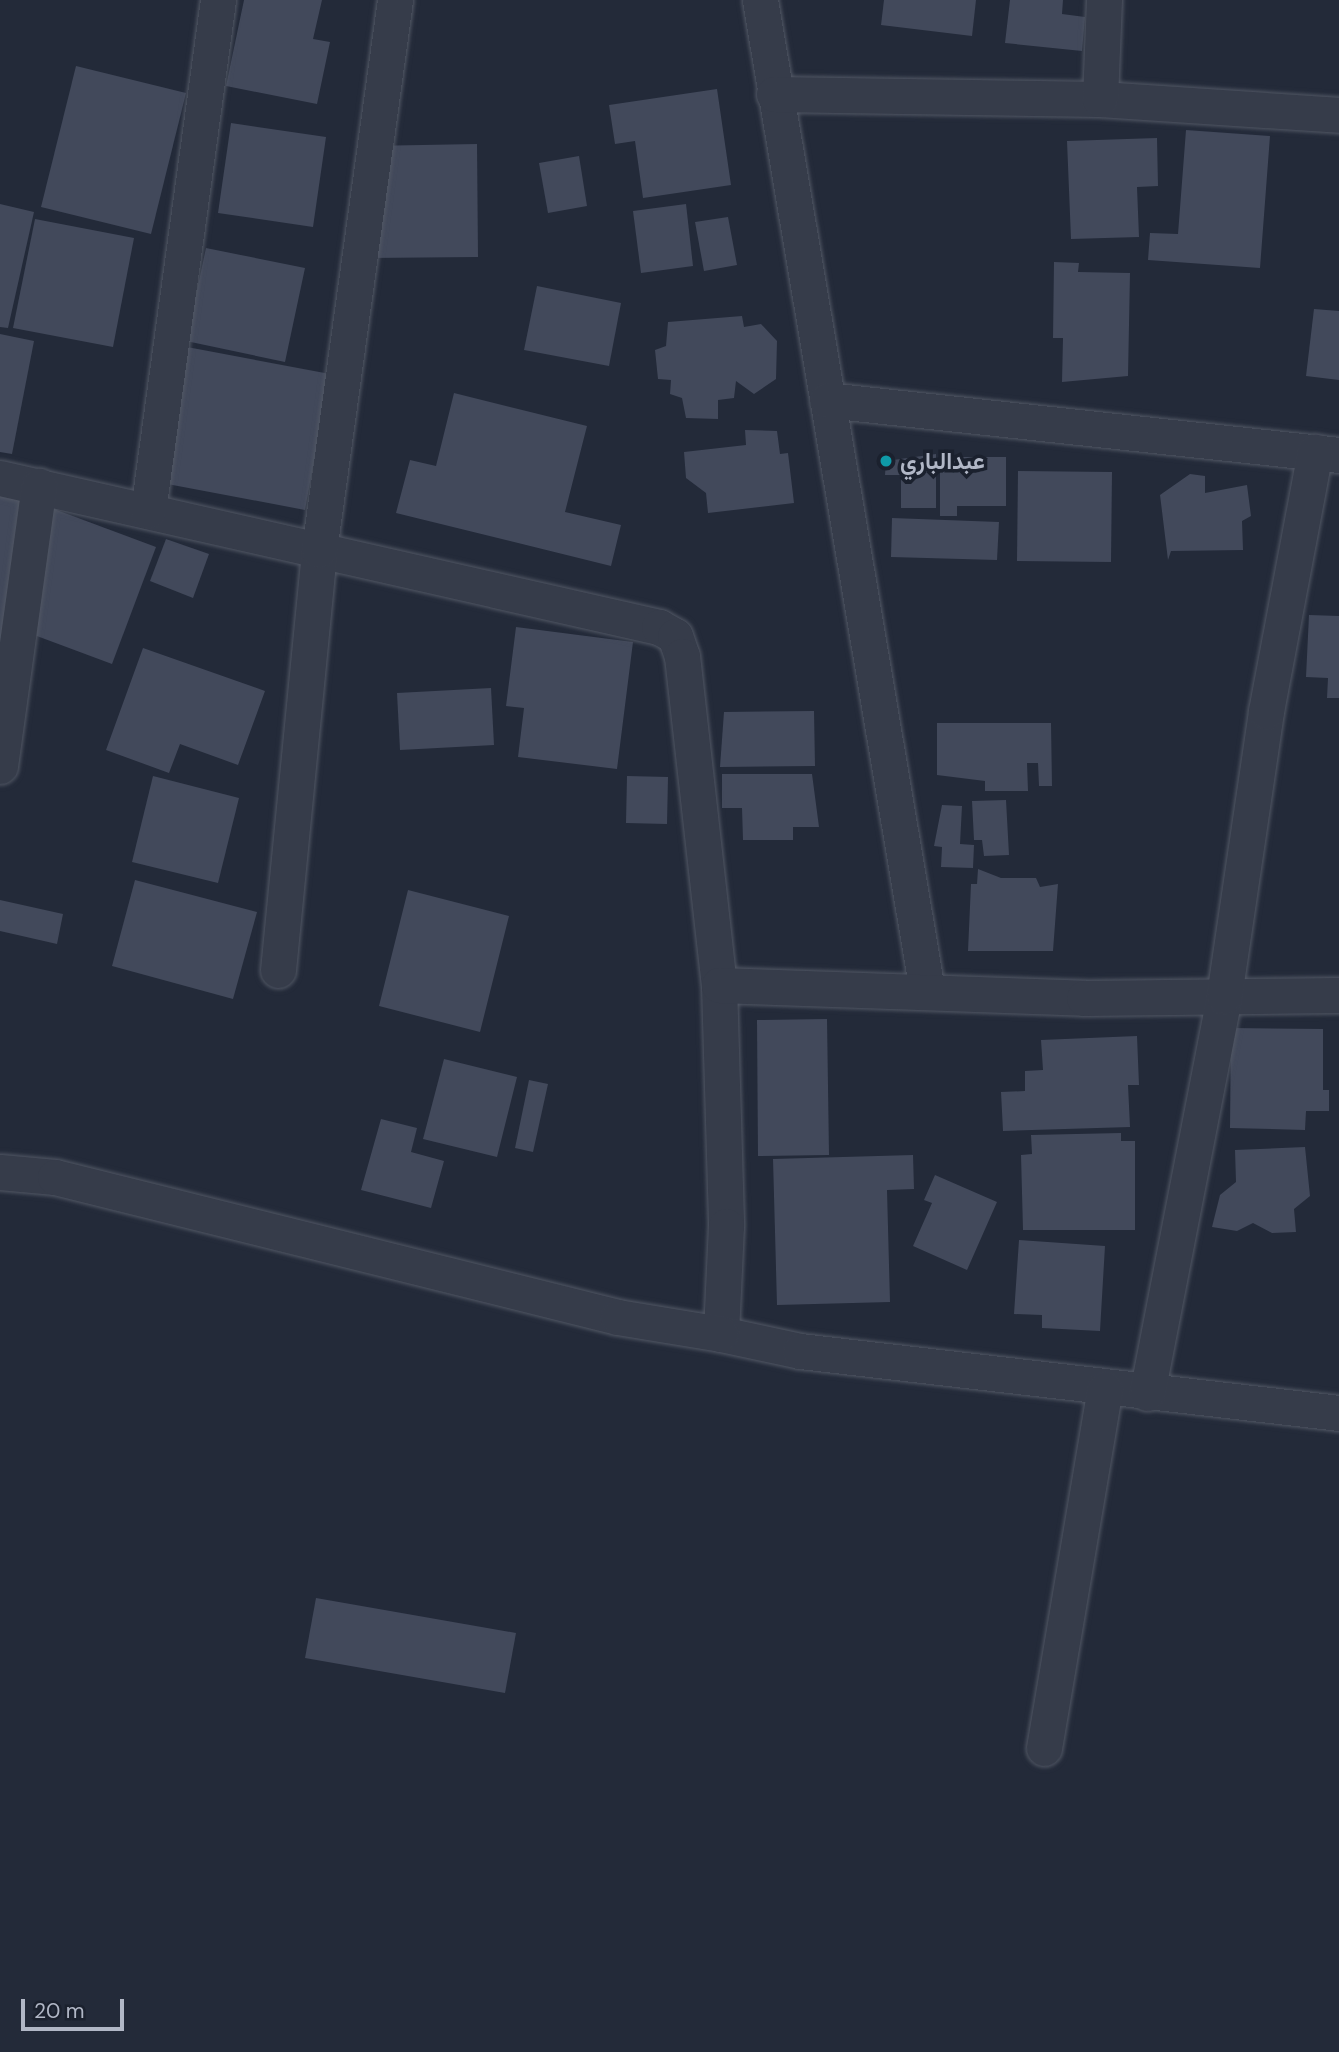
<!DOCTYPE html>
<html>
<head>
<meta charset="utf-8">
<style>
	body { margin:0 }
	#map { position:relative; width:1339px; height:2052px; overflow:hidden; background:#232a39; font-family:"DM Sans",Vazirmatn,sans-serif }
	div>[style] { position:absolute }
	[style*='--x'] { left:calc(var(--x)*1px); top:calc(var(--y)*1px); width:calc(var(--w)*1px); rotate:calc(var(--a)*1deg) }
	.building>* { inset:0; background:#42495b }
	.roads { filter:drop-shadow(0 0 2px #515764) drop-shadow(0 0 2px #515764) }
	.minor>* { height:35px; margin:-17.5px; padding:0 17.5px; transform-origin:17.5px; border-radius:17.5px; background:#363c4a }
	.dots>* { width:19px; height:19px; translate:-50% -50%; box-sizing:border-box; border:4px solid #1b212e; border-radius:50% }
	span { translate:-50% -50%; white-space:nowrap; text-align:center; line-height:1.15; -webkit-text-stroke:7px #1b212e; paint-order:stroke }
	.poi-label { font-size:23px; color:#b1b7c6; font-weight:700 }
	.left { translate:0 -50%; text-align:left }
	.scale { position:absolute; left:21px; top:1999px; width:103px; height:32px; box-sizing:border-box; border:4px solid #b1b7c6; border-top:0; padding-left:9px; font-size:21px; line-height:24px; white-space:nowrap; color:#b1b7c6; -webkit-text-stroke:5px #1b212e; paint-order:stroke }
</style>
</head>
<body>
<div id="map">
	<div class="building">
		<div style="clip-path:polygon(244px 0,322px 0,313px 39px,330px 42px,317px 104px,226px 86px)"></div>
		<div style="clip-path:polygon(884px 0,976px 0,972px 36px,881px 25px)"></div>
		<div style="clip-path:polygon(1010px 0,1063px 0,1062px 14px,1085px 17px,1082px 51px,1005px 43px)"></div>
		<div style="clip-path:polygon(76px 66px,186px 93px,151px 234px,41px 207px)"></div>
		<div style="clip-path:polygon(717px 89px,731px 185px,643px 198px,635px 141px,615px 144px,609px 105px)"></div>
		<div style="clip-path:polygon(231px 123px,326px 137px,313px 227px,218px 213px)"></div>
		<div style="clip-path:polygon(1186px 130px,1270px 136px,1260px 268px,1148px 260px,1150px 233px,1178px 234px)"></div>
		<div style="clip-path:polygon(1157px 138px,1158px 186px,1137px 187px,1139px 237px,1071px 239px,1067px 141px)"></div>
		<div style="clip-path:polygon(477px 144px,478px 257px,369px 258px,367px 146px)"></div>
		<div style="clip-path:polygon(579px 156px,587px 206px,548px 213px,539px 163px)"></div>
		<div style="clip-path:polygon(0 204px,34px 212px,8px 328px,0 327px)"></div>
		<div style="clip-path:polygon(686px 204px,693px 266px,641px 273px,633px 211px)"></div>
		<div style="clip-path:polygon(728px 217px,737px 265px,704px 271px,695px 222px)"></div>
		<div style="clip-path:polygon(35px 219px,134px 238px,113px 347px,13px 328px)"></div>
		<div style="clip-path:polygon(206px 248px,305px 268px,285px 362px,186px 341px)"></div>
		<div style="clip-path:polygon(1054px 262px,1079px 263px,1078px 272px,1130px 273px,1128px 376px,1062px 382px,1063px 338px,1053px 338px)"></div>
		<div style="clip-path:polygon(537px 286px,621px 303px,609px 366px,524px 350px)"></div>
		<div style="clip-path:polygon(1314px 309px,1339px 311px,1339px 380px,1306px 376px)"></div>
		<div style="clip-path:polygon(742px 316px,744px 327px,761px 324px,777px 341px,776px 379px,754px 394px,736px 381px,734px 398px,718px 400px,718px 419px,686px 418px,682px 398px,670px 394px,671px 380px,658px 379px,655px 350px,666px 346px,668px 322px)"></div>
		<div style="clip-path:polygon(0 334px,34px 341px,12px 454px,0 452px)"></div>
		<div style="clip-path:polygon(187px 347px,330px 374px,305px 510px,162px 483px)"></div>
		<div style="clip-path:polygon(454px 393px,587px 426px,565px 512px,621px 525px,611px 566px,396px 513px,410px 460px,436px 466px)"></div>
		<div style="clip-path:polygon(745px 430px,777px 431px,780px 454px,788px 453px,794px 503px,708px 513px,706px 493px,686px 478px,684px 452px,746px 445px)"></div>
		<div style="clip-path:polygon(936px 454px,936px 508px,901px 508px,901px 475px,885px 475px,886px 461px)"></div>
		<div style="clip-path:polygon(940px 457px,1006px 457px,1006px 506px,957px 506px,957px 516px,940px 516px)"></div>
		<div style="clip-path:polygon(1018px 471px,1112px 472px,1111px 562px,1017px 561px)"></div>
		<div style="clip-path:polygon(1190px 474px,1205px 476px,1205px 493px,1247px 485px,1251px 516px,1242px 521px,1243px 550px,1171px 551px,1168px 560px,1160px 495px)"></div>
		<div style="clip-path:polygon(0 496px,31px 502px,0 644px)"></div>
		<div style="clip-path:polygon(54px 509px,156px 547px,112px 664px,10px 626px)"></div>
		<div style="clip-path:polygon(892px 518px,999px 522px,997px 560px,891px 557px)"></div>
		<div style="clip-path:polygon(166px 539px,209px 554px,193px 598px,150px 581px)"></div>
		<div style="clip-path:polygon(1309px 615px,1339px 616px,1339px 698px,1327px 698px,1328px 678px,1306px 677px)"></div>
		<div style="clip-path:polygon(516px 627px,633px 642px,617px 769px,518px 757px,524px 708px,506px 706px)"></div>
		<div style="clip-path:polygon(143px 648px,265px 691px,238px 765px,180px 744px,169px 773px,106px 750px)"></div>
		<div style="clip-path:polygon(491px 688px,494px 745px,400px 750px,397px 693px)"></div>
		<div style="clip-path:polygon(814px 711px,815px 766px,720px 767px,724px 712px)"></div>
		<div style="clip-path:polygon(937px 723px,1051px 723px,1052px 786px,1039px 786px,1038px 763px,1027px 763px,1028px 791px,985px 791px,985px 781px,937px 775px)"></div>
		<div style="clip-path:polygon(722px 774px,812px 774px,819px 827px,793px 827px,793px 840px,743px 840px,742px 808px,722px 808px)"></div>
		<div style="clip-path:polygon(153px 776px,239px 798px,218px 883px,132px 862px)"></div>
		<div style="clip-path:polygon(627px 776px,668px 777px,667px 824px,626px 823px)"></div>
		<div style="clip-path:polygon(1006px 800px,1009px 855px,984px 856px,982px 840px,974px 840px,972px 801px)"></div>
		<div style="clip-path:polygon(942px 805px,962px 806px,960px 844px,974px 845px,973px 868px,941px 867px,942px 847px,934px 846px)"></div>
		<div style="clip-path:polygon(978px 869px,1001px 878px,1036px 878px,1040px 887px,1058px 884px,1053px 951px,968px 951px,971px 884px,977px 884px)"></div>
		<div style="clip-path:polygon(135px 880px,257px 912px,233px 999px,112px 966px)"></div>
		<div style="clip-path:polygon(408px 890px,509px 916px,480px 1032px,379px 1006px)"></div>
		<div style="clip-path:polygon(0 900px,63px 914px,57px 944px,0 931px)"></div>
		<div style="clip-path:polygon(827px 1019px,829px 1155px,758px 1156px,757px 1020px)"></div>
		<div style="clip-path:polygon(1231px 1028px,1323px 1029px,1323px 1090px,1329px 1090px,1329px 1111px,1306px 1111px,1305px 1130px,1230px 1128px)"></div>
		<div style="clip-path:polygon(1137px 1036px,1139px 1085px,1128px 1085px,1130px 1127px,1003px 1131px,1001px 1092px,1025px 1091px,1025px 1071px,1043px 1070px,1041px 1040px)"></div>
		<div style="clip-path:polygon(444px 1059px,517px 1077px,497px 1157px,423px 1139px)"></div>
		<div style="clip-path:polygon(529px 1080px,548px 1084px,533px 1152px,515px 1148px)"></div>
		<div style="clip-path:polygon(381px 1119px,417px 1128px,411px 1152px,444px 1161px,431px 1208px,361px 1190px)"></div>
		<div style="clip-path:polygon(1121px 1133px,1121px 1141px,1135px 1141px,1135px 1230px,1023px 1230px,1021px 1155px,1032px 1154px,1031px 1135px)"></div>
		<div style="clip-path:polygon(1305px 1147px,1310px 1196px,1294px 1209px,1296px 1232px,1272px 1233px,1253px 1223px,1237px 1231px,1212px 1227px,1220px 1195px,1236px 1182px,1235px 1150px)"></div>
		<div style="clip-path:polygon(913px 1155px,914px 1189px,887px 1190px,890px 1302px,777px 1305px,773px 1159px)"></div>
		<div style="clip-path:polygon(935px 1175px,997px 1202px,967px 1270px,913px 1246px,932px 1203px,924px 1200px)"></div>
		<div style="clip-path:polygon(1019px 1240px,1105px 1246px,1100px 1331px,1042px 1328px,1042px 1315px,1014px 1314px)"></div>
		<div style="clip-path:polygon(316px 1598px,516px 1633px,505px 1693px,305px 1658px)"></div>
	</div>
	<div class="roads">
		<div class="minor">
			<div style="--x:760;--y:0;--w:1004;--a:80.43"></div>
			<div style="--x:774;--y:94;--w:326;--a:0.9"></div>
			<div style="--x:1100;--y:99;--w:240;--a:3.8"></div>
			<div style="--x:1100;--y:99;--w:99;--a:-87.7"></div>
			<div style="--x:827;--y:400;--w:515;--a:6.13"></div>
			<div style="--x:0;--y:478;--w:676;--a:12.74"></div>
			<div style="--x:659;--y:627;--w:18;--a:29"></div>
			<div style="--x:675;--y:636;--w:21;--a:71"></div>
			<div style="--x:682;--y:656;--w:331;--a:83.6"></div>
			<div style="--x:719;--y:985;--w:241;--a:88.3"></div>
			<div style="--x:726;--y:1226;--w:108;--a:92.7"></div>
			<div style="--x:721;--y:1334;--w:81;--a:12.1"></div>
			<div style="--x:800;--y:1351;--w:543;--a:6.56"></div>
			<div style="--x:148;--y:511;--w:516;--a:-82.2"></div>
			<div style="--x:0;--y:766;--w:283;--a:-82.1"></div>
			<div style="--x:278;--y:970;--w:422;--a:-84.4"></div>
			<div style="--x:319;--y:550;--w:555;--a:-82.13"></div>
			<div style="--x:719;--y:985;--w:365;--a:2"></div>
			<div style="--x:1084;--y:998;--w:255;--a:-0.7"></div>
			<div style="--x:0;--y:1172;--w:55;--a:5.2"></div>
			<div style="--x:55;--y:1177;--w:580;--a:13.96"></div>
			<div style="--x:618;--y:1317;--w:104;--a:9.4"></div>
			<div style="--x:1147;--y:1393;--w:404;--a:-79"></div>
			<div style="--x:1224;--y:996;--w:288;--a:-81.6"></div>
			<div style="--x:1266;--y:711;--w:264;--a:-79.3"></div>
			<div style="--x:1044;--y:1748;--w:364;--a:-80.4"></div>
		</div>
	</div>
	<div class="dots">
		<div style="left:886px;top:461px;background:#0f9aa8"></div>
	</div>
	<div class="poi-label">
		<span class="left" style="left:900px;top:461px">عبدالباري</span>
	</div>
	<div class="scale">20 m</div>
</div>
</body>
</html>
